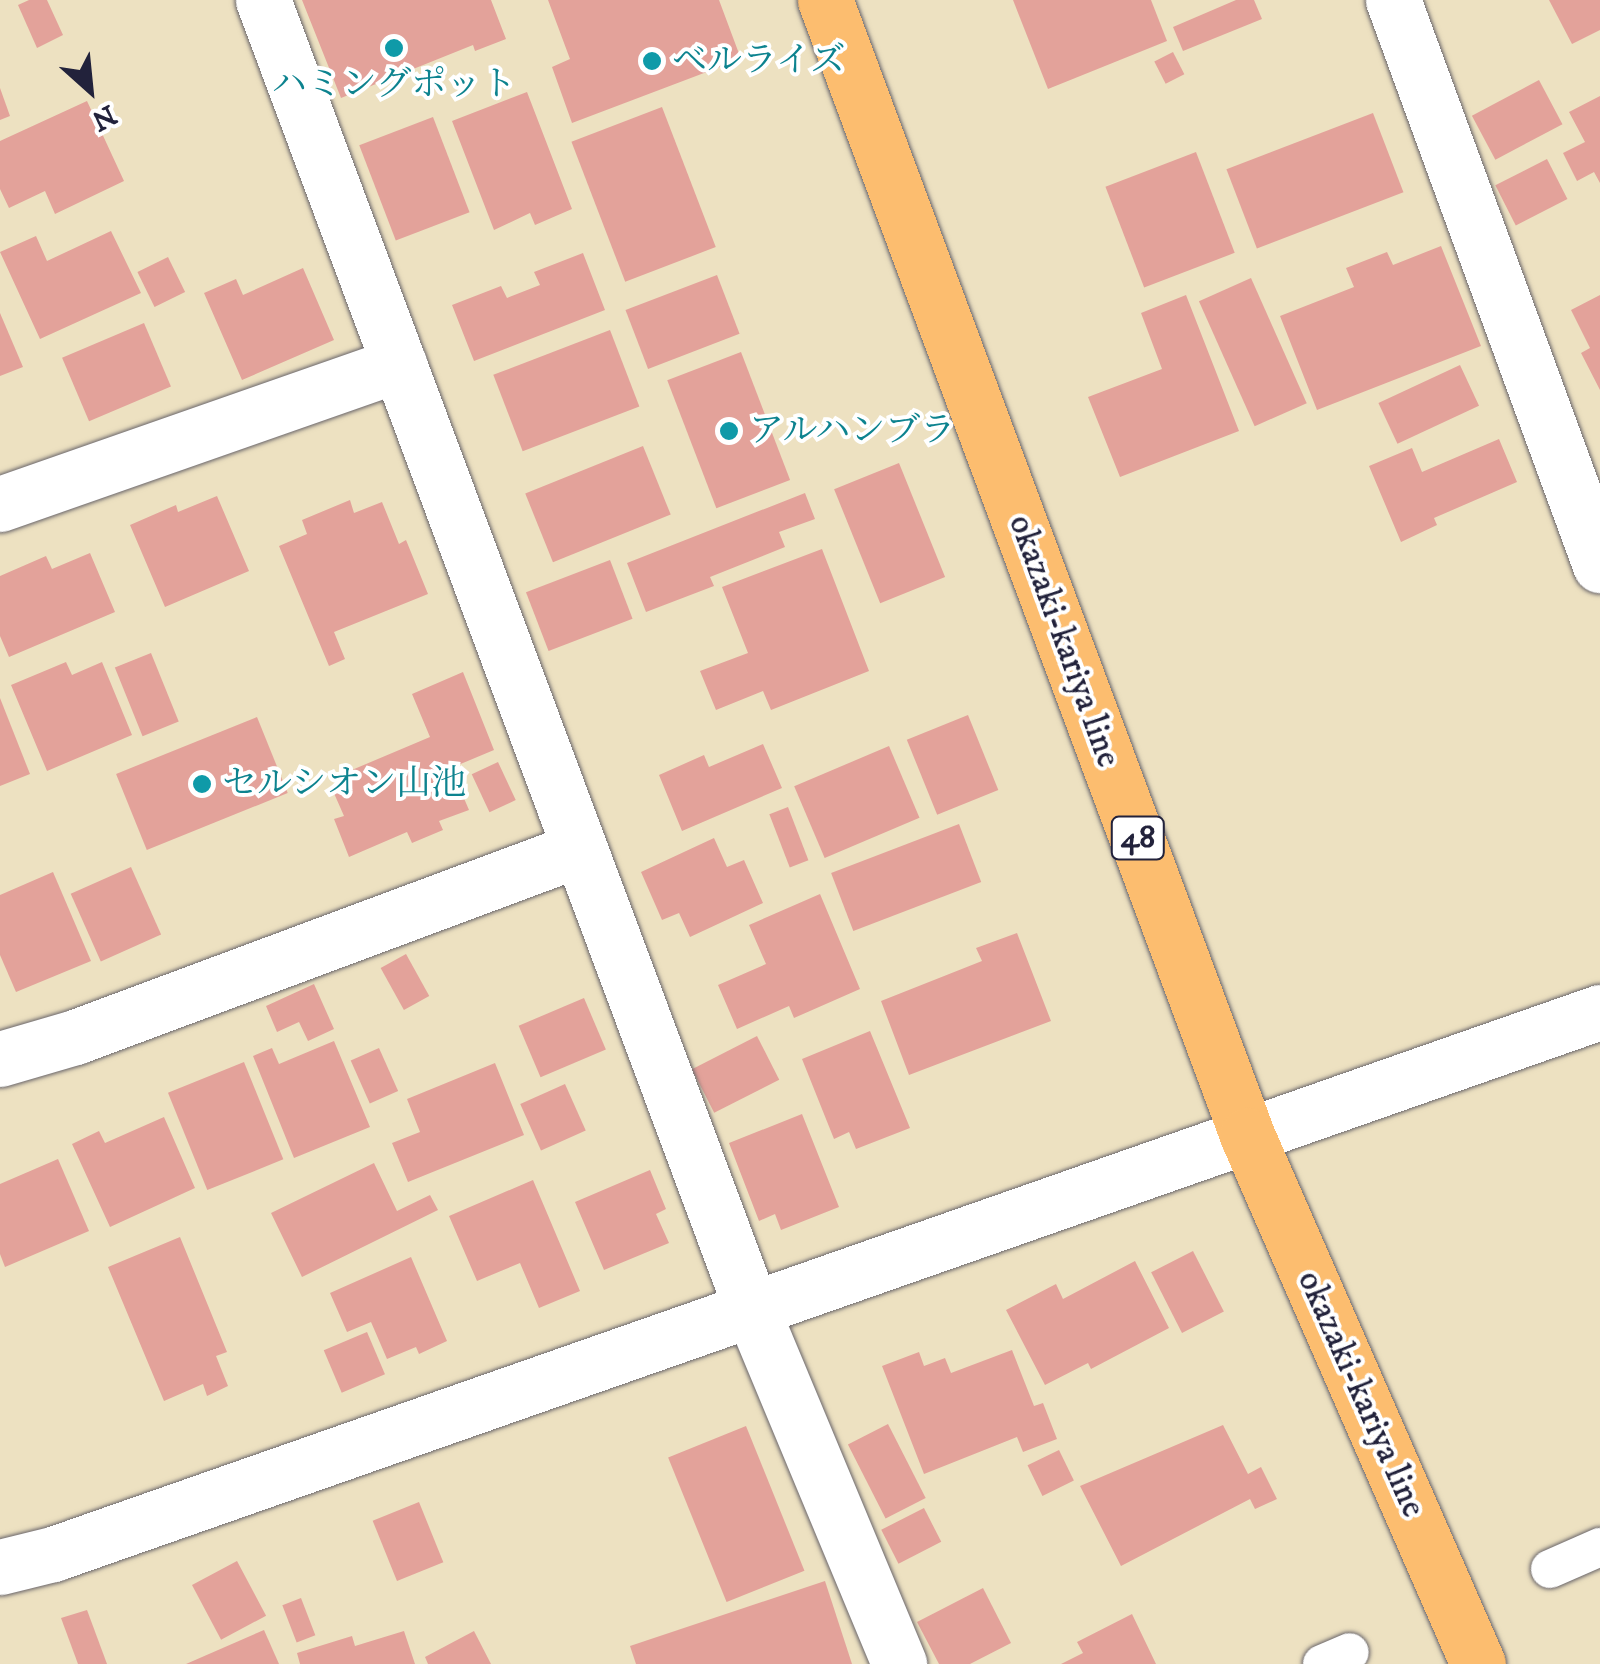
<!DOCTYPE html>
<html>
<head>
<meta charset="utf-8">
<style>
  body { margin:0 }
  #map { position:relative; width:1600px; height:1664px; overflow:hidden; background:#ede1c1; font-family:"IM FELL DW Pica","Noto Serif JP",serif }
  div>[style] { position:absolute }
  .building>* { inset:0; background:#e3a29a; transform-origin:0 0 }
  .roads { filter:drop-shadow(0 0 2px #69656a) drop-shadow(0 0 2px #69656a) }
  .lane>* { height:38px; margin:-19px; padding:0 19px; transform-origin:19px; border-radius:19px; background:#fff }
  .street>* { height:55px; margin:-27.5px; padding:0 27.5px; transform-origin:27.5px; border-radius:27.5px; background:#fff }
  .primary>* { height:55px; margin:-27.5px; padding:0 27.5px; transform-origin:27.5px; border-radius:27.5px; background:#fcbd6f }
  .dots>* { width:28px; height:28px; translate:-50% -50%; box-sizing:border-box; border:5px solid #fff; border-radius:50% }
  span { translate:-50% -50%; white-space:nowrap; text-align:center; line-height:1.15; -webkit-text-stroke:8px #fff; paint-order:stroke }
  .shield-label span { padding:2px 8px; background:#fff; border:2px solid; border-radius:8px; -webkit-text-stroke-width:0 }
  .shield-label { font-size:32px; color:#22223b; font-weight:700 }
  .culture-label { font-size:35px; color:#0d838f }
  .left { translate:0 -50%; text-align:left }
  .street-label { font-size:35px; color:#22223b }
  .north { position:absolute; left:40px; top:40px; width:100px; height:100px; -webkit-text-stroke:8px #fff; paint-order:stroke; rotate:153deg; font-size:28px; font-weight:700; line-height:40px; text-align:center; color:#22223b }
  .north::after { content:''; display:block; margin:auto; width:35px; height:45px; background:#22223b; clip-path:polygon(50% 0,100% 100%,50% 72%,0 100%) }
</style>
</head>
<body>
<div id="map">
  <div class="building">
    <i style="clip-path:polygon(29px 0,47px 0,63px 35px,37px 48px,18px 5px)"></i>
    <i style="clip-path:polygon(302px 0,491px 0,506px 39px,475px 51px,473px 45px,341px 98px)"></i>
    <i style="clip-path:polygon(548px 0,719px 0,741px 59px,572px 123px,552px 67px,570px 59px)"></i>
    <i style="clip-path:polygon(1013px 0,1151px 0,1167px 41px,1048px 89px)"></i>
    <i style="clip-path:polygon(1236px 0,1254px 0,1262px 19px,1183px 51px,1173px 27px)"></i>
    <i style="clip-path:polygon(1549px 0,1600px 0,1600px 30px,1572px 44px)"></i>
    <i style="left:1173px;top:52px;width:25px;height:21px;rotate:63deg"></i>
    <i style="left:1539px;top:80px;width:50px;height:76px;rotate:62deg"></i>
    <i style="clip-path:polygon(0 88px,10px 116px,0 120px)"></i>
    <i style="clip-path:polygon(527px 92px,572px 209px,535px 225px,530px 213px,494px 230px,452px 121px)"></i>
    <i style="clip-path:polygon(1600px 96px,1600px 183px,1594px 172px,1577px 181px,1563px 153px,1585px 142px,1569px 112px)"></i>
    <i style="clip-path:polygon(87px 101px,124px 181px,55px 214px,45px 191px,9px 208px,0 189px,0 141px)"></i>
    <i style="left:662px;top:107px;width:150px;height:97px;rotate:69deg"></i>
    <i style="left:1373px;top:113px;width:85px;height:157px;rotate:69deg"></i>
    <i style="left:433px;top:117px;width:102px;height:79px;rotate:69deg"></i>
    <i style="left:1196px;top:152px;width:108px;height:97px;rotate:69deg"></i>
    <i style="left:1547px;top:159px;width:45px;height:58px;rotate:63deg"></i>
    <i style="clip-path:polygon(111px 231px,141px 293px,40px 339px,0 252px,36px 236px,47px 261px)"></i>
    <i style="clip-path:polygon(1441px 246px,1481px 346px,1317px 410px,1280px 316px,1354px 287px,1346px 268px,1387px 252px,1393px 265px)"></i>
    <i style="clip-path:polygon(583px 253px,605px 310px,474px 361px,452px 305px,501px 286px,507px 298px,540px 285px,534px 272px)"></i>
    <i style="left:168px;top:257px;width:39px;height:34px;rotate:64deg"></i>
    <i style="clip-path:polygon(303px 268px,334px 340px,242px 380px,204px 293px,236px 279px,243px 295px)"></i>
    <i style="left:717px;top:275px;width:63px;height:98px;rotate:69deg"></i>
    <i style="left:1251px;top:278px;width:137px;height:57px;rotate:66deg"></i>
    <i style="clip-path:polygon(1186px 295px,1239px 431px,1120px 477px,1088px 397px,1162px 369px,1141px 313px)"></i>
    <i style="clip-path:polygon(1600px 295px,1600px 390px,1581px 353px,1590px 348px,1571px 310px)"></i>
    <i style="clip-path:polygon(0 313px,23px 367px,0 376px)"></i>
    <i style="left:144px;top:323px;width:69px;height:89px;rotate:67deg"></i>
    <i style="left:610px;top:330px;width:82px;height:125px;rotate:69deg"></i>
    <i style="left:741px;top:352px;width:137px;height:79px;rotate:69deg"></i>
    <i style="left:1460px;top:365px;width:45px;height:90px;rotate:65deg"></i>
    <i style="clip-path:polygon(1499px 439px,1517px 482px,1434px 518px,1437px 525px,1401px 542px,1369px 466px,1412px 448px,1422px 472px)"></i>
    <i style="left:643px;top:446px;width:74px;height:127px;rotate:68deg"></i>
    <i style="left:899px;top:463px;width:123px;height:70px;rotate:68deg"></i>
    <i style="clip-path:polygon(805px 493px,815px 519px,779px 532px,785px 547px,710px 577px,714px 586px,646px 612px,627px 563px)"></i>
    <i style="clip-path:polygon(217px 496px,249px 571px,165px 607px,130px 525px,176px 505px,178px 512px)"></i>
    <i style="clip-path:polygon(350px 500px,354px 513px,382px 502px,399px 544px,406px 540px,428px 594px,334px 632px,345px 659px,329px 666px,279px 546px,307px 534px,302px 520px)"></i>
    <i style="clip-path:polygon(822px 549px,869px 671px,771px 710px,763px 691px,716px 710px,700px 671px,748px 653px,722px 587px)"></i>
    <i style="clip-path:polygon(90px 553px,115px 612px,9px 657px,0 636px,0 576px,46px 556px,52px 569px)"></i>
    <i style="left:610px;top:560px;width:63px;height:90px;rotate:69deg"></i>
    <i style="left:151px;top:653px;width:74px;height:39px;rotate:68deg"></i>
    <i style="clip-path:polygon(66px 662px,72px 675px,102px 662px,132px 735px,47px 771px,11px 685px)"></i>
    <i style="clip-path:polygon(463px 672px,494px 750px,451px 768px,469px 810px,439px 821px,443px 830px,412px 843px,407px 832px,349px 857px,334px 819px,344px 816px,333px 791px,345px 787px,340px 775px,430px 737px,412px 694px)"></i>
    <i style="clip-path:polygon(0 698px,30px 774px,0 786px)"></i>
    <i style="left:968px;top:715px;width:81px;height:66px;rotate:68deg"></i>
    <i style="left:257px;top:717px;width:82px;height:152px;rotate:68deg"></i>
    <i style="clip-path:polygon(763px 744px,782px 788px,682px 831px,659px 775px,704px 755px,709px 767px)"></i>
    <i style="left:889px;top:746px;width:78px;height:103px;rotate:67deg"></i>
    <i style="left:498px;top:762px;width:42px;height:29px;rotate:65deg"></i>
    <i style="left:788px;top:807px;width:57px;height:20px;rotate:69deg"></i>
    <i style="left:959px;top:824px;width:62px;height:137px;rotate:69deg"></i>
    <i style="clip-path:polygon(714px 838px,727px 867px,744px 860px,763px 903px,690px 937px,679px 913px,662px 920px,641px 872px)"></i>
    <i style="left:131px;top:867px;width:74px;height:66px;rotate:66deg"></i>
    <i style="clip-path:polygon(53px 872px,91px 961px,16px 992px,0 955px,0 895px)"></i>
    <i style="clip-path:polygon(820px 894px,860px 989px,794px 1018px,789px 1006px,737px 1029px,718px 985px,766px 964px,749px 925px)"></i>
    <i style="clip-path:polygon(1017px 933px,1051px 1021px,909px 1075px,881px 1001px,982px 961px,976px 948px)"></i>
    <i style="left:406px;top:954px;width:48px;height:29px;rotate:61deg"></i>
    <i style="clip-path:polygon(314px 984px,334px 1029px,308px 1041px,299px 1022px,277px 1032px,266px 1006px)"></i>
    <i style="left:584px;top:998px;width:56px;height:71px;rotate:67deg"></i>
    <i style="clip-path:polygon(870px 1031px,910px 1128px,856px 1149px,849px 1132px,834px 1139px,802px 1059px)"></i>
    <i style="left:757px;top:1036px;width:49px;height:73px;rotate:63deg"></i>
    <i style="clip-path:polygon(334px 1041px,370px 1127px,294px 1158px,253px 1056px,272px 1048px,279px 1064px)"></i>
    <i style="left:379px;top:1048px;width:47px;height:31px;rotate:66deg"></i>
    <i style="left:244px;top:1062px;width:105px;height:82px;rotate:68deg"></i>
    <i style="clip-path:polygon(495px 1063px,524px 1135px,408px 1182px,392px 1143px,420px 1132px,407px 1099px)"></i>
    <i style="left:565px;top:1084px;width:51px;height:49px;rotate:66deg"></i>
    <i style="clip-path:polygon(802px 1114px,839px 1207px,781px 1230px,775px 1214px,759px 1221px,729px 1143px)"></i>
    <i style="clip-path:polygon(164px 1117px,195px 1188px,110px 1227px,72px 1144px,99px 1131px,105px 1143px)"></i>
    <i style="clip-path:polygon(58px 1159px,89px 1231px,5px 1267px,0 1254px,0 1184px)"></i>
    <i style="clip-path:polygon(374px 1163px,397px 1211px,430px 1195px,438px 1210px,302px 1277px,271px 1213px)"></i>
    <i style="clip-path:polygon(650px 1170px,666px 1209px,656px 1214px,669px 1243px,604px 1270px,575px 1202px)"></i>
    <i style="clip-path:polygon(533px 1180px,580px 1291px,539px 1308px,520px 1263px,477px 1281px,449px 1216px)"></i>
    <i style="clip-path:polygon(180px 1237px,227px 1352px,216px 1356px,228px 1386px,207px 1396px,203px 1384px,164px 1401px,108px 1267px)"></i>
    <i style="left:1193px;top:1251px;width:68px;height:47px;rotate:63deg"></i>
    <i style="clip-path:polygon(411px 1257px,447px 1341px,419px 1354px,416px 1347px,387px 1359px,371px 1322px,347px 1332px,330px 1293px)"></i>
    <i style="clip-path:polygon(1135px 1261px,1169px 1328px,1091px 1369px,1088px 1363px,1045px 1385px,1006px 1310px,1056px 1284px,1063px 1299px)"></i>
    <i style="left:367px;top:1332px;width:46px;height:47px;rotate:67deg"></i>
    <i style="clip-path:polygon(1012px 1350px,1034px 1406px,1043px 1403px,1057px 1439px,1023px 1452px,1017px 1437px,924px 1474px,882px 1366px,919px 1352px,924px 1366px,945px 1358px,951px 1373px)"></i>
    <i style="left:888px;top:1424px;width:83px;height:45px;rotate:63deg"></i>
    <i style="clip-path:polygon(1223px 1425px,1248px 1474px,1261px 1467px,1277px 1499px,1255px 1509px,1250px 1499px,1121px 1566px,1080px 1486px)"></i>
    <i style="left:746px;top:1426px;width:156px;height:84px;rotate:68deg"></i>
    <i style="left:1059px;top:1450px;width:34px;height:35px;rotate:64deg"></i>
    <i style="left:419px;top:1502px;width:65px;height:50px;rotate:68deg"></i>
    <i style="left:924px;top:1508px;width:38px;height:48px;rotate:63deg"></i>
    <i style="left:237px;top:1561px;width:62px;height:51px;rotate:62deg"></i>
    <i style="clip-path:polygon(825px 1581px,852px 1664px,636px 1664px,630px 1646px)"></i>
    <i style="clip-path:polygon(983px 1588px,1011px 1643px,970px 1664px,939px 1664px,917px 1622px)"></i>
    <i style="left:301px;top:1598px;width:40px;height:20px;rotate:69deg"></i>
    <i style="clip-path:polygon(87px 1610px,107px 1664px,78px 1664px,61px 1618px)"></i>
    <i style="clip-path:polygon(1132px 1614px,1156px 1664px,1061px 1664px,1083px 1653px,1077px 1642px)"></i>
    <i style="clip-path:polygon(264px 1630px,279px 1664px,186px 1664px)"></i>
    <i style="clip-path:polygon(404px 1631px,415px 1664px,300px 1664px,297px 1653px,352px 1636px,355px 1646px)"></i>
    <i style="clip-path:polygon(474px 1631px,491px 1664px,428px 1664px,425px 1657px)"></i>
  </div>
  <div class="roads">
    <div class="lane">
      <i style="left:1550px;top:1569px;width:55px;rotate:-23.7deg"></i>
      <i style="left:1322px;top:1664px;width:30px;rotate:-23deg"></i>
    </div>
    <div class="street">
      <i style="left:263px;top:0;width:1398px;rotate:69.53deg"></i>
      <i style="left:752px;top:1310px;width:383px;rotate:67.4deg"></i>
      <i style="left:1393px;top:0;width:602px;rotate:69.88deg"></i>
      <i style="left:0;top:504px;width:423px;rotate:-19.3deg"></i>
      <i style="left:0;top:1059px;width:78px;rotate:-16.3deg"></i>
      <i style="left:75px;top:1037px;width:536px;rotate:-20.43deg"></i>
      <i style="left:0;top:1567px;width:55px;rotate:-13.8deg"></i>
      <i style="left:53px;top:1554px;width:1639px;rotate:-19.31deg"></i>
    </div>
    <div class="primary">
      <i style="left:825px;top:0;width:1211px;rotate:69.6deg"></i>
      <i style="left:1247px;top:1135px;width:577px;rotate:66.41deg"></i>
    </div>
  </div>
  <div class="dots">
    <i style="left:394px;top:48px;background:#0f9aa8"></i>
    <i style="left:652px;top:61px;background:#0f9aa8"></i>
    <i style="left:729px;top:431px;background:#0f9aa8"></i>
    <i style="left:202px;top:784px;background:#0f9aa8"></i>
  </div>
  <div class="shield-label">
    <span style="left:1138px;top:838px">48</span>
  </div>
  <div class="culture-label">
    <span class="left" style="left:672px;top:61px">ベルライズ</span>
    <span style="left:394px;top:85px">ハミングポット</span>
    <span class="left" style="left:749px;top:431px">アルハンブラ</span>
    <span class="left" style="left:222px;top:784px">セルシオン山池</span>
  </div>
  <div class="street-label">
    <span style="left:1064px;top:641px;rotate:70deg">okazaki-kariya line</span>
    <span style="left:1361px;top:1394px;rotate:66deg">okazaki-kariya line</span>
  </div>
  <div class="north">N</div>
</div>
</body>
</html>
